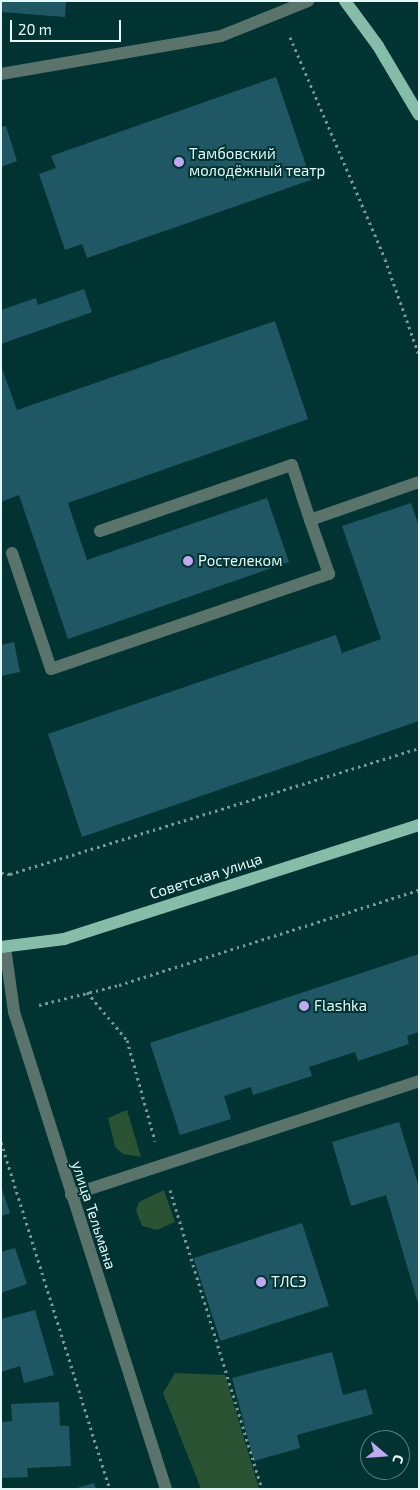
<!DOCTYPE html>
<html>
<head>
<meta charset="utf-8">
<style>
  body { margin:0 }
  #map { position:relative; width:420px; height:1490px; overflow:hidden; background:#013332; font-family:"Exo 2",sans-serif }
  div>[style] { position:absolute }
  .green>* { inset:0; background:#295332 }
  .building>* { inset:0; background:#1f5864; transform-origin:0 0 }
  .path>* { height:3px; margin-top:-1.5px; transform-origin:0; background:repeating-linear-gradient(90deg,#769a99 0 2.5px,transparent 0 6.5px) }
  .minor>* { height:12px; margin:-6px; padding:0 6px; transform-origin:6px; border-radius:6px; background:#5a746b }
  .major>* { height:12px; margin:-6px; padding:0 6px; transform-origin:6px; border-radius:6px; background:#85bda9 }
  .dots>* { width:14px; height:14px; translate:-50% -50%; box-sizing:border-box; border:2px solid #013332; border-radius:50% }
  span { translate:-50% -50%; white-space:nowrap; text-align:center; line-height:1.15; -webkit-text-stroke:4px #013332; paint-order:stroke }
  .poi-label { font-size:15px; color:#e3faf9 }
  .left { translate:0 -50%; text-align:left }
  .street-label { font-size:15px; color:#e3faf9 }
  .frame { position:absolute; inset:0; border:2px solid #e3faf9; pointer-events:none }
  .north { position:absolute; left:360px; top:1430px; width:50px; height:50px; box-sizing:border-box; background:#013332; border:1px solid #5b8382; border-radius:50%; rotate:108deg; font-size:14px; font-weight:700; line-height:20px; text-align:center; color:#e3faf9 }
  .north::after { content:''; display:block; margin:auto; width:18px; height:22px; background:#c0a8f3; clip-path:polygon(50% 0,100% 100%,50% 72%,0 100%) }
  .scale { position:absolute; left:10px; top:20px; width:111px; height:22px; box-sizing:border-box; border:2px solid #e3faf9; border-top:0; padding-left:6px; font-size:15px; line-height:18px; white-space:nowrap; color:#e3faf9; -webkit-text-stroke:4px #013332; paint-order:stroke }
</style>
</head>
<body>
<div id="map">
  <div class="green">
    <i style="clip-path:polygon(127px 1110px,141px 1157px,123px 1154px,115px 1147px,108px 1118px)"></i>
    <i style="clip-path:polygon(164px 1190px,175px 1222px,157px 1230px,142px 1226px,136px 1210px,139px 1202px)"></i>
    <i style="clip-path:polygon(175px 1373px,225px 1375px,259px 1489px,201px 1489px,163px 1393px)"></i>
  </div>
  <div class="building">
    <i style="clip-path:polygon(1px 1px,66px 1px,65px 17px,1px 12px)"></i>
    <i style="clip-path:polygon(276px 77px,311px 180px,87px 258px,82px 244px,65px 250px,39px 174px,56px 168px,51px 156px)"></i>
    <i style="clip-path:polygon(6px 126px,17px 161px,1px 167px,1px 127px)"></i>
    <i style="clip-path:polygon(84px 289px,92px 312px,1px 344px,1px 310px,36px 298px,38px 305px)"></i>
    <i style="clip-path:polygon(275px 321px,308px 419px,68px 503px,87px 560px,267px 498px,289px 562px,68px 639px,19px 495px,1px 502px,1px 366px,17px 410px)"></i>
    <i style="clip-path:polygon(411px 503px,419px 526px,419px 721px,82px 837px,48px 734px,336px 635px,342px 653px,381px 639px,342px 526px)"></i>
    <i style="clip-path:polygon(14px 642px,20px 672px,1px 676px,1px 645px)"></i>
    <i style="clip-path:polygon(419px 954px,419px 1032px,407px 1036px,409px 1044px,358px 1061px,355px 1052px,309px 1067px,312px 1076px,253px 1095px,251px 1087px,224px 1096px,231px 1119px,180px 1135px,150px 1043px)"></i>
    <i style="clip-path:polygon(399px 1122px,419px 1187px,418px 1303px,386px 1195px,351px 1206px,332px 1142px)"></i>
    <i style="clip-path:polygon(1px 1186px,10px 1213px,1px 1216px)"></i>
    <i style="left:302px;top:1223px;width:87px;height:114px;rotate:72deg"></i>
    <i style="clip-path:polygon(15px 1248px,27px 1284px,1px 1293px,1px 1252px)"></i>
    <i style="clip-path:polygon(35px 1310px,54px 1375px,24px 1383px,20px 1366px,1px 1372px,1px 1319px)"></i>
    <i style="clip-path:polygon(332px 1352px,343px 1395px,366px 1389px,373px 1414px,297px 1435px,300px 1448px,254px 1461px,232px 1378px)"></i>
    <i style="clip-path:polygon(59px 1402px,60px 1426px,69px 1426px,71px 1466px,27px 1468px,28px 1477px,1px 1478px,1px 1422px,12px 1421px,11px 1404px)"></i>
    <i style="clip-path:polygon(94px 1483px,96px 1489px,77px 1489px,77px 1488px)"></i>
  </div>
  <div class="path">
    <i style="left:290px;top:37px;width:241px;rotate:66.8deg"></i>
    <i style="left:385px;top:259px;width:102px;rotate:70.5deg"></i>
    <i style="left:1px;top:873px;width:9px;rotate:6deg"></i>
    <i style="left:10px;top:874px;width:428px;rotate:-17.1deg"></i>
    <i style="left:87px;top:992px;width:62px;rotate:50.2deg"></i>
    <i style="left:127px;top:1040px;width:105px;rotate:74.5deg"></i>
    <i style="left:39px;top:1005px;width:82px;rotate:-14deg"></i>
    <i style="left:119px;top:985px;width:315px;rotate:-17.6deg"></i>
    <i style="left:1px;top:1142px;width:364px;rotate:72.6deg"></i>
    <i style="left:170px;top:1190px;width:313px;rotate:72.9deg"></i>
  </div>
  <div class="minor">
    <i style="left:1px;top:74px;width:223px;rotate:-9.8deg"></i>
    <i style="left:221px;top:36px;width:94px;rotate:-21.9deg"></i>
    <i style="left:100px;top:531px;width:203px;rotate:-19deg"></i>
    <i style="left:292px;top:465px;width:58px;rotate:71.9deg"></i>
    <i style="left:310px;top:520px;width:115px;rotate:-19.2deg"></i>
    <i style="left:12px;top:553px;width:122px;rotate:71.4deg"></i>
    <i style="left:51px;top:669px;width:294px;rotate:-18.9deg"></i>
    <i style="left:329px;top:574px;width:57px;rotate:-109.4deg"></i>
    <i style="left:5px;top:947px;width:66px;rotate:82.1deg"></i>
    <i style="left:14px;top:1012px;width:501px;rotate:72.33deg"></i>
    <i style="left:71px;top:1195px;width:366px;rotate:-18.1deg"></i>
  </div>
  <div class="major">
    <i style="left:345px;top:1px;width:56px;rotate:53.7deg"></i>
    <i style="left:378px;top:46px;width:80px;rotate:59.3deg"></i>
    <i style="left:1px;top:947px;width:64px;rotate:-7.2deg"></i>
    <i style="left:64px;top:939px;width:373px;rotate:-17.8deg"></i>
  </div>
  <div class="dots">
    <i style="left:179px;top:162px;background:#c0a8f3"></i>
    <i style="left:188px;top:561px;background:#c0a8f3"></i>
    <i style="left:304px;top:1006px;background:#c0a8f3"></i>
    <i style="left:261px;top:1282px;background:#c0a8f3"></i>
  </div>
  <div class="poi-label">
    <span class="left" style="left:189px;top:162px">Тамбовский<br>молодёжный театр</span>
    <span class="left" style="left:198px;top:561px">Ростелеком</span>
    <span class="left" style="left:314px;top:1006px">Flashka</span>
    <span class="left" style="left:271px;top:1282px">ТЛСЭ</span>
  </div>
  <div class="street-label">
    <span style="left:206px;top:876px;rotate:-18deg">Советская улица</span>
    <span style="left:94px;top:1215px;rotate:72deg">улица Тельмана</span>
  </div>
  <div class="frame"></div>
  <div class="north">С</div>
  <div class="scale">20 m</div>
</div>
</body>
</html>
